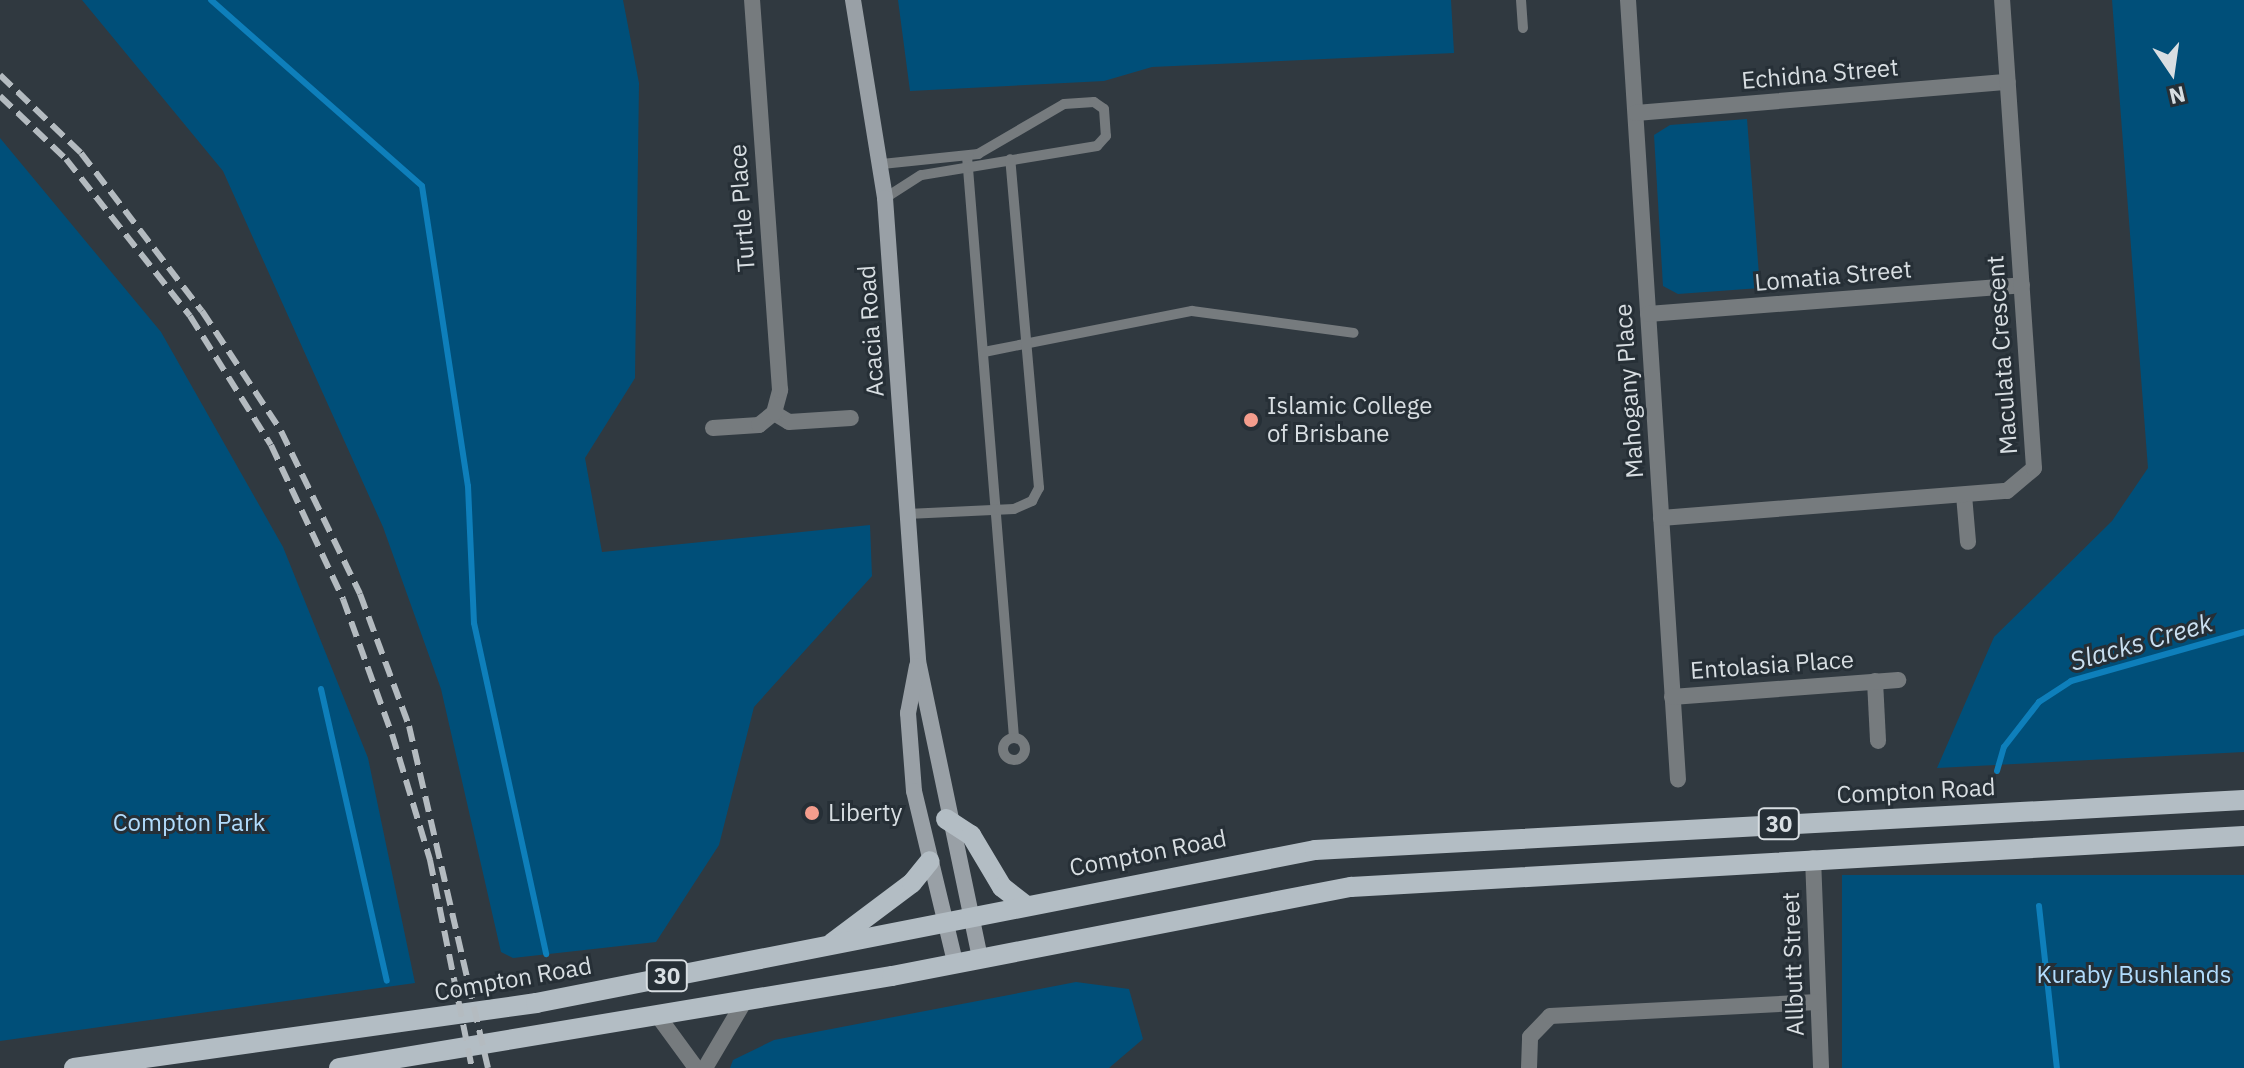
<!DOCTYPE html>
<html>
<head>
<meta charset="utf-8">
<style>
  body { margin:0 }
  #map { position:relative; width:2244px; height:1068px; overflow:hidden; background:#303940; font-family:"IBM Plex Sans",sans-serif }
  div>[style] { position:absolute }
  .green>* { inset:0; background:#004f79; transform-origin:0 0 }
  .stream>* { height:6px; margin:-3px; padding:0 3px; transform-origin:3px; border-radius:3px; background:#0e7fbb }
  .lane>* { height:10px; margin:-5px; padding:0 5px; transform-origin:5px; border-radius:5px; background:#767b7e }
  .lane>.ring { margin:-5px; padding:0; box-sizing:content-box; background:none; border:10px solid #767b7e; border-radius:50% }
  .street>* { height:16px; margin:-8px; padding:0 8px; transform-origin:8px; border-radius:8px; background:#767b7e }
  .secondary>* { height:16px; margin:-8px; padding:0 8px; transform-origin:8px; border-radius:8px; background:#99a0a6 }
  .primary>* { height:20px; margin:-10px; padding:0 10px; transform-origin:10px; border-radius:10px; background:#b3bdc4 }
  .rail>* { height:6px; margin-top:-3px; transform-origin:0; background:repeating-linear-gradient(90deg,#b4bbc0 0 16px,transparent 0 24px) }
  .dots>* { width:22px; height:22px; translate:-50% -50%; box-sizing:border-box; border:4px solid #262f36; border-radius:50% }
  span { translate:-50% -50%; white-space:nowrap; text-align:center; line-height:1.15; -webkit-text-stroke:6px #262f36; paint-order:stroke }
  .shield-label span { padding:2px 6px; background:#262f36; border:2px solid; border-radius:6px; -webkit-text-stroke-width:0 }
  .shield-label { font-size:22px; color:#d8dee2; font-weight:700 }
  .street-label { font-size:24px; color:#d8dee2 }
  .poi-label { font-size:24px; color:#d8dee2 }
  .left { translate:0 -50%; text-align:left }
  .park-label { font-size:24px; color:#b1dcfd }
  .water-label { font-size:26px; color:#cadff0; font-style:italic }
  .north { position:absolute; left:2132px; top:32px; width:80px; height:80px; -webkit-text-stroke:6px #262f36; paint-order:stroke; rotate:167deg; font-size:22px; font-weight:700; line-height:32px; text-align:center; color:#d8dee2 }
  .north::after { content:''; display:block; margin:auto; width:28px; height:36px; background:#d8dee2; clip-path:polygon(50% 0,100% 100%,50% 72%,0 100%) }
</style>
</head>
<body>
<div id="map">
  <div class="green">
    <i style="clip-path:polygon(82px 0,623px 0,639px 83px,635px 378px,585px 458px,602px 552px,870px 525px,872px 576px,754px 707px,719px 845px,656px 942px,513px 958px,501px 952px,441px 689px,383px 527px,223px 171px)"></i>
    <i style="clip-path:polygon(898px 0,1451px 0,1454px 53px,1152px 67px,1104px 81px,910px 91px)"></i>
    <i style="clip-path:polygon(2112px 0,2244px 0,2244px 752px,1937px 768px,1994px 637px,2112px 521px,2148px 468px)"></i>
    <i style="clip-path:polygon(1747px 119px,1760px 288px,1678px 294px,1663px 286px,1654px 135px,1670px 125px)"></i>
    <i style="clip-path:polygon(0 138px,161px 332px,283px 547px,368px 758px,415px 983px,0 1041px)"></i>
    <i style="left:2244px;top:875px;width:193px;height:402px;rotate:90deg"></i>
    <i style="clip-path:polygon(1076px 982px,1129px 989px,1143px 1039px,1109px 1068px,730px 1068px,733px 1060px,774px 1040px)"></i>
  </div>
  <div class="stream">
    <i style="left:211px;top:0;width:281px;rotate:41.4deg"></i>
    <i style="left:422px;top:186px;width:304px;rotate:81.3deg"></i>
    <i style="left:468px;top:486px;width:137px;rotate:87.5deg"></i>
    <i style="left:474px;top:623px;width:339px;rotate:77.7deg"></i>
    <i style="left:321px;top:689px;width:299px;rotate:77.3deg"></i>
    <i style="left:1997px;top:771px;width:25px;rotate:-74deg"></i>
    <i style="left:2004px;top:747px;width:57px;rotate:-52.1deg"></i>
    <i style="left:2039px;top:702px;width:38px;rotate:-33deg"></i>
    <i style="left:2071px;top:681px;width:180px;rotate:-15.8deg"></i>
    <i style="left:2039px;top:906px;width:163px;rotate:83.7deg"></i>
  </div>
  <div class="lane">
    <i style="left:1521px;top:0;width:28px;rotate:86deg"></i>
    <i style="left:967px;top:156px;width:583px;rotate:85.38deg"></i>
    <i style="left:882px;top:164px;width:97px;rotate:-5.9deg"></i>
    <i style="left:978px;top:154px;width:99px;rotate:-30.2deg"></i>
    <i style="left:1064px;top:104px;width:30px;rotate:-4deg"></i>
    <i style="left:1094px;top:102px;width:12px;rotate:35deg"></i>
    <i style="left:1104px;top:109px;width:27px;rotate:86deg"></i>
    <i style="left:1106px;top:136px;width:13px;rotate:132deg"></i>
    <i style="left:1097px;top:146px;width:178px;rotate:170.6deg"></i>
    <i style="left:921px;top:175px;width:43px;rotate:147.4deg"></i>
    <i style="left:984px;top:352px;width:212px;rotate:-11.2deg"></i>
    <i style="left:1192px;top:311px;width:163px;rotate:7.7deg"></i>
    <i style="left:907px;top:514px;width:107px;rotate:-2.7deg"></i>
    <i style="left:1014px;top:509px;width:20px;rotate:-24deg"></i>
    <i style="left:1032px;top:501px;width:15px;rotate:-62deg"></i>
    <i style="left:1039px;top:488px;width:330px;rotate:-95deg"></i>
    <i class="ring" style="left:1003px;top:738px;width:12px;height:12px"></i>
  </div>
  <div class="street">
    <i style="left:1628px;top:0;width:781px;rotate:86.33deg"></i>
    <i style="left:1636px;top:113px;width:373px;rotate:-4.8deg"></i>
    <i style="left:1648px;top:314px;width:375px;rotate:-4.4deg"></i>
    <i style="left:774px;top:413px;width:17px;rotate:31deg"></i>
    <i style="left:789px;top:422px;width:62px;rotate:-3.7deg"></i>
    <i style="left:713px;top:428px;width:46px;rotate:-3.7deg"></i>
    <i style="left:759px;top:425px;width:19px;rotate:-39deg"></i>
    <i style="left:774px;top:413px;width:24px;rotate:-75deg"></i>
    <i style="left:780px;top:390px;width:391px;rotate:-94.1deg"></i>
    <i style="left:1964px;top:495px;width:47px;rotate:85.1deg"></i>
    <i style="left:1661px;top:518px;width:347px;rotate:-4.5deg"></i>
    <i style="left:2007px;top:491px;width:35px;rotate:-40deg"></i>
    <i style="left:2034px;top:468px;width:469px;rotate:-93.9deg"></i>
    <i style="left:1875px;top:681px;width:60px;rotate:87.1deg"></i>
    <i style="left:1672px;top:697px;width:227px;rotate:-4.3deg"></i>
    <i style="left:1813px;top:858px;width:210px;rotate:87.8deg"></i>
    <i style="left:658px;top:1016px;width:64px;rotate:53.8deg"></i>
    <i style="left:705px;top:1068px;width:77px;rotate:-59.4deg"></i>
    <i style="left:1529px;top:1068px;width:31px;rotate:-88deg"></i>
    <i style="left:1530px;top:1037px;width:29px;rotate:-46deg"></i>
    <i style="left:1550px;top:1016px;width:268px;rotate:-3deg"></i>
  </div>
  <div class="secondary">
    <i style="left:853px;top:0;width:201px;rotate:80.8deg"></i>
    <i style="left:885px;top:198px;width:464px;rotate:85.9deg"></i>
    <i style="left:918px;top:661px;width:302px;rotate:78.2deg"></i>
    <i style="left:917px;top:666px;width:48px;rotate:100.8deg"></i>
    <i style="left:908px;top:713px;width:78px;rotate:85.6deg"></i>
    <i style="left:914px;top:791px;width:176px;rotate:76.5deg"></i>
  </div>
  <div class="primary">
    <i style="left:946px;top:819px;width:30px;rotate:33deg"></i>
    <i style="left:971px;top:835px;width:61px;rotate:59.2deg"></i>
    <i style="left:1002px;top:887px;width:28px;rotate:38deg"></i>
    <i style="left:832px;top:943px;width:100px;rotate:-36.9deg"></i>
    <i style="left:912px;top:883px;width:28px;rotate:-51deg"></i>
    <i style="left:74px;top:1068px;width:467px;rotate:-8deg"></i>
    <i style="left:536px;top:1003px;width:794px;rotate:-11.11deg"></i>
    <i style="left:1315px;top:850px;width:930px;rotate:-3.08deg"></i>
    <i style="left:339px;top:1068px;width:561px;rotate:-9.45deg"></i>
    <i style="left:892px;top:976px;width:468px;rotate:-11deg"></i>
    <i style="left:1351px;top:887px;width:894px;rotate:-3.27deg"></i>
  </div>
  <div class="rail">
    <i style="left:0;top:75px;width:112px;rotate:43.9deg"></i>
    <i style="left:81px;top:153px;width:199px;rotate:52.6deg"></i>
    <i style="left:202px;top:311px;width:144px;rotate:56.6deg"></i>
    <i style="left:281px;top:431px;width:181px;rotate:64.1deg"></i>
    <i style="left:360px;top:594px;width:141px;rotate:69.6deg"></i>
    <i style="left:409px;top:726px;width:351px;rotate:77deg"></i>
    <i style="left:0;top:96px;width:91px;rotate:43.7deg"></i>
    <i style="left:66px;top:159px;width:200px;rotate:51.7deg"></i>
    <i style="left:190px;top:316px;width:152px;rotate:57.9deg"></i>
    <i style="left:271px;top:445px;width:170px;rotate:64.9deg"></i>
    <i style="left:343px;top:599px;width:144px;rotate:70.1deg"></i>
    <i style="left:392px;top:734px;width:132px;rotate:73.2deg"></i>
    <i style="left:430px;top:860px;width:212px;rotate:78.6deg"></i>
  </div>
  <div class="dots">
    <i style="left:1251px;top:420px;background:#f49d8d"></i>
    <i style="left:812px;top:813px;background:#f49d8d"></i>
  </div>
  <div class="shield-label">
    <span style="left:1779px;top:824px">30</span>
    <span style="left:667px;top:976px">30</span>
  </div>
  <div class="street-label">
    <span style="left:1820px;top:74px;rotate:-5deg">Echidna Street</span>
    <span style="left:742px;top:208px;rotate:-94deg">Turtle Place</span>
    <span style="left:1833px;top:276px;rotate:-5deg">Lomatia Street</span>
    <span style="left:871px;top:331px;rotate:-94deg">Acacia Road</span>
    <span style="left:2002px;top:355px;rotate:-94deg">Maculata Crescent</span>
    <span style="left:1629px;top:391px;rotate:-94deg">Mahogany Place</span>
    <span style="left:1772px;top:665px;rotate:-4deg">Entolasia Place</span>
    <span style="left:1916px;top:791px;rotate:-3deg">Compton Road</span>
    <span style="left:1148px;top:853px;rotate:-11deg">Compton Road</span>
    <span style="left:1793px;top:964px;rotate:-92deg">Allbutt Street</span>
    <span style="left:513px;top:979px;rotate:-10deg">Compton Road</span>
  </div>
  <div class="poi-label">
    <span class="left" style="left:1267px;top:420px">Islamic College<br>of Brisbane</span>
    <span class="left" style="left:828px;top:813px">Liberty</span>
  </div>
  <div class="park-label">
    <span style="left:189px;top:823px">Compton Park</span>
    <span style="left:2134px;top:975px">Kuraby Bushlands</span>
  </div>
  <div class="water-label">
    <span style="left:2141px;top:642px;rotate:-16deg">Slacks Creek</span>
  </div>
  <div class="north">N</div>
</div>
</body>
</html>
